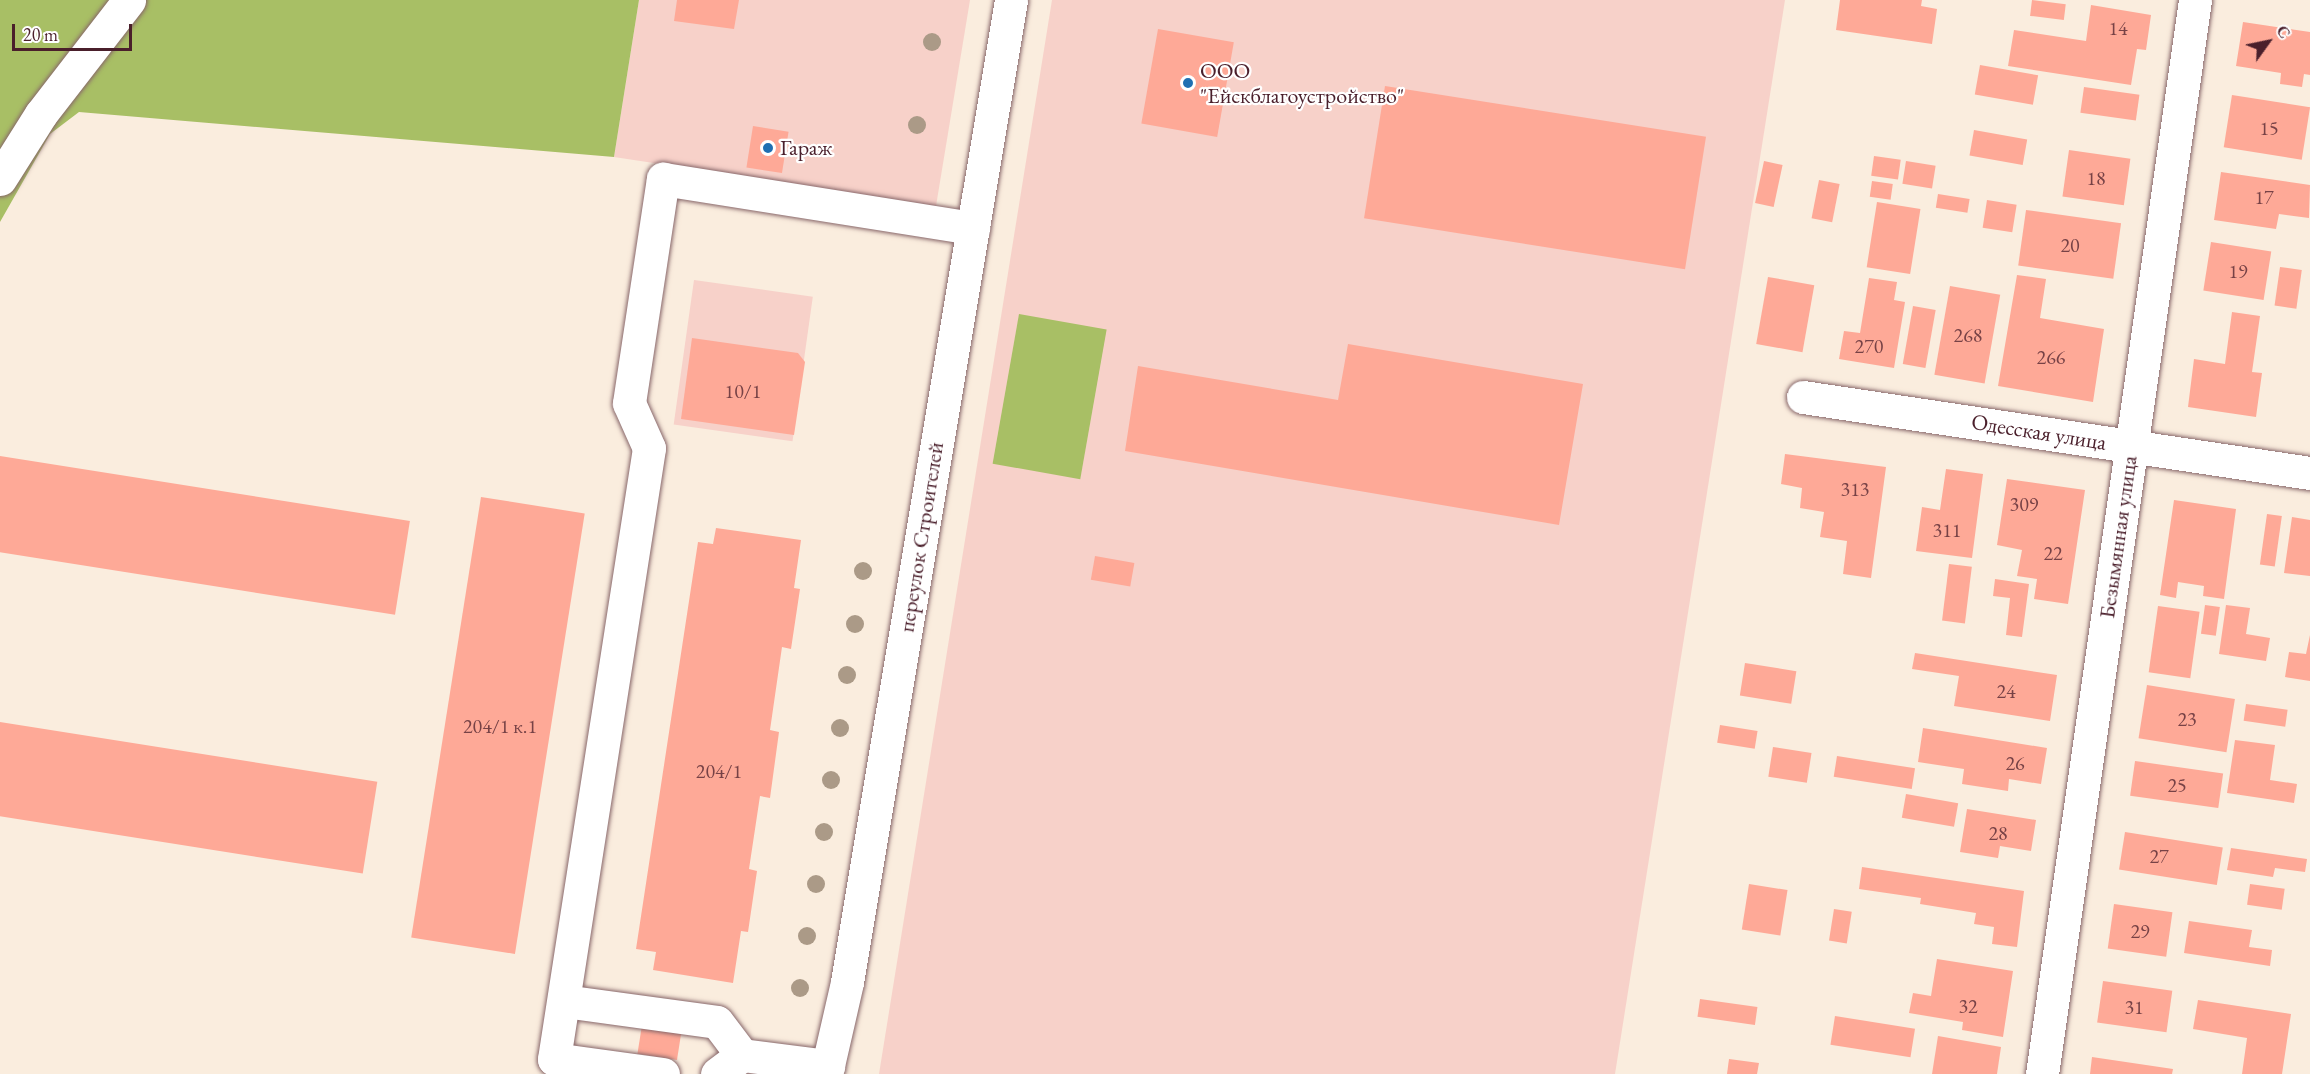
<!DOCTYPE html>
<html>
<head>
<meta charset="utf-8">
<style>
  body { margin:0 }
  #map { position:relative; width:2310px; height:1074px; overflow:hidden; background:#faedde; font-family:"EB Garamond",serif }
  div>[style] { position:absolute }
  .built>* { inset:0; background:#f7d1c9; transform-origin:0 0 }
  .green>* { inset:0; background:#a8bf65; transform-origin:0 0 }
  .building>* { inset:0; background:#fea997; transform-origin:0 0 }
  .roads { filter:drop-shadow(0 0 2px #88676a) drop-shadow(0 0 2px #88676a) }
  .minor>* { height:33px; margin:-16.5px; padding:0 16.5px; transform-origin:16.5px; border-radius:16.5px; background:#fff }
  .trees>* { width:18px; height:18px; margin:-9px; border-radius:50%; background:#ab9a87 }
  .dots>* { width:16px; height:16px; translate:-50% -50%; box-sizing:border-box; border:3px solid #fff; border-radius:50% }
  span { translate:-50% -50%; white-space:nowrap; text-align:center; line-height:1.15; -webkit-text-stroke:4.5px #fff; paint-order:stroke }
  .number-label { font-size:20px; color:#774246 }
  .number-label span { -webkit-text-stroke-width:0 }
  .poi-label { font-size:22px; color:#4a1f2b }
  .left { translate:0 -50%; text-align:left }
  .street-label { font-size:22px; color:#4a1f2b }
  .north { position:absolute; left:2238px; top:12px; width:60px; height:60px; -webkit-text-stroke:4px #fff; paint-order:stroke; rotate:57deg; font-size:16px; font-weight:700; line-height:24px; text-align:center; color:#4a1f2b }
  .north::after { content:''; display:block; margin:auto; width:21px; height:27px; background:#4a1f2b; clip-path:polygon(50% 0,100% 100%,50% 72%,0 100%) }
  .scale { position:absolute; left:12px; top:24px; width:120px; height:27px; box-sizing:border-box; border:3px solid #4a1f2b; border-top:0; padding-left:8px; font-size:18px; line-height:21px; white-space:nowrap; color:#4a1f2b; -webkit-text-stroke:4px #fff; paint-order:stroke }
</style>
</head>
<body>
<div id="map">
  <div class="built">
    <i style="clip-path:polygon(639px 0,970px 0,936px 206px,614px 157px)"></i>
    <i style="clip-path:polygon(1052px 0,1785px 0,1615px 1074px,879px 1074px)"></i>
    <i style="left:694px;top:280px;width:120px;height:146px;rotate:8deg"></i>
  </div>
  <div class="green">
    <i style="clip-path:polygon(0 0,639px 0,614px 157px,79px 112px,50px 134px,0 222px)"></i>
    <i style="left:1019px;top:314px;width:89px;height:152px;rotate:10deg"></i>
  </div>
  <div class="building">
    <i style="clip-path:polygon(677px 0,739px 0,734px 29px,674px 21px)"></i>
    <i style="clip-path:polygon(1840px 0,1922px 0,1921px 6px,1937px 9px,1932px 44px,1836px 30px)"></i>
    <i style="left:2032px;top:0;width:34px;height:16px;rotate:7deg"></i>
    <i style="clip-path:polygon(2091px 5px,2151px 15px,2146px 50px,2137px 49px,2131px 85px,2008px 66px,2014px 30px,2086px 41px)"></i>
    <i style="clip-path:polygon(2243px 22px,2310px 32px,2310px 75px,2304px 74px,2302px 87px,2280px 84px,2281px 73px,2236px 66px)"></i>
    <i style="left:1158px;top:29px;width:77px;height:96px;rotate:10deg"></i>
    <i style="left:1980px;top:65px;width:59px;height:30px;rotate:10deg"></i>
    <i style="left:1385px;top:86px;width:325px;height:134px;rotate:9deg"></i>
    <i style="left:2084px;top:87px;width:56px;height:26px;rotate:8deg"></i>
    <i style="left:2232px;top:95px;width:79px;height:53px;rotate:9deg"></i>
    <i style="left:753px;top:126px;width:36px;height:42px;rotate:9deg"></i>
    <i style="left:1974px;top:130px;width:54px;height:26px;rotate:10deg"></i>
    <i style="left:2069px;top:150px;width:62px;height:47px;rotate:8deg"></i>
    <i style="left:1874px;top:156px;width:27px;height:20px;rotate:8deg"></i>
    <i style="left:1764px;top:161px;width:19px;height:43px;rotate:12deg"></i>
    <i style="left:1906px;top:161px;width:30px;height:23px;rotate:9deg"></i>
    <i style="clip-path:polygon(2221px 172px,2310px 185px,2309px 218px,2279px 214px,2276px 229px,2214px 220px)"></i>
    <i style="left:1819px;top:180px;width:21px;height:39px;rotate:11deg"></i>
    <i style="left:1872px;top:181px;width:21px;height:16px;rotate:8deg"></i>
    <i style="left:1938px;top:194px;width:32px;height:14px;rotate:9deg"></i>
    <i style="left:1987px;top:200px;width:30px;height:28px;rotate:9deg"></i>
    <i style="left:1877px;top:202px;width:44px;height:66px;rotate:9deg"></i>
    <i style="left:2026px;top:210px;width:96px;height:56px;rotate:8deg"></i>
    <i style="left:2211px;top:242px;width:61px;height:49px;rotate:9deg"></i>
    <i style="left:2280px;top:267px;width:22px;height:39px;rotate:8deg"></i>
    <i style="clip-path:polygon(2017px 275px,2046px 279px,2040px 318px,2104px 329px,2093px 402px,1998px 386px)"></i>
    <i style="left:1768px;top:277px;width:47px;height:68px;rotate:10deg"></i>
    <i style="clip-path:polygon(1869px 278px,1897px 282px,1894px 300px,1905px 302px,1894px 368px,1839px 359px,1844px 331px,1860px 333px)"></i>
    <i style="left:1950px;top:286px;width:51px;height:90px;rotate:10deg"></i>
    <i style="left:1913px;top:306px;width:23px;height:59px;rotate:10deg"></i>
    <i style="clip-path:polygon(2232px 312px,2260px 316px,2252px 372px,2262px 373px,2256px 417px,2188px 407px,2194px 359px,2225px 364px)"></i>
    <i style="clip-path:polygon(692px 338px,798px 353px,805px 362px,794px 435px,681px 419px)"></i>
    <i style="clip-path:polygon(1348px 344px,1583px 384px,1559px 525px,1125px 451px,1138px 366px,1338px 400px)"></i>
    <i style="clip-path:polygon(1785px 454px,1886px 467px,1871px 578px,1843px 574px,1847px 541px,1820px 537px,1824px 512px,1800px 508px,1802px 488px,1781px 484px)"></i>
    <i style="left:0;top:456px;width:415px;height:95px;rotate:9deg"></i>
    <i style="clip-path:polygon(1946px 469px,1983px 474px,1972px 558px,1916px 551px,1922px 507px,1940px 510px)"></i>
    <i style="clip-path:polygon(2007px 479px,2085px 490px,2068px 604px,2034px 599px,2037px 579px,2017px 576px,2022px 550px,1997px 545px)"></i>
    <i style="left:481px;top:497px;width:105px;height:446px;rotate:9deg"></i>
    <i style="clip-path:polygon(2174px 500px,2236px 509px,2224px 599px,2203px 596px,2204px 586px,2178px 582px,2176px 598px,2160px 595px)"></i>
    <i style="left:2267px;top:514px;width:15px;height:51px;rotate:8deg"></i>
    <i style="clip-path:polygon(2292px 517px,2310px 520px,2310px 576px,2284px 573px)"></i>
    <i style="clip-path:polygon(716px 528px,801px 540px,794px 588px,800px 589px,791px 649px,782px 647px,770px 730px,779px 732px,770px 798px,760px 796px,749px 869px,757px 871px,748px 932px,741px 931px,733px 983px,653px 970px,656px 952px,636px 949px,698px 542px,713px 544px)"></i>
    <i style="left:1095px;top:556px;width:40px;height:24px;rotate:10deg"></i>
    <i style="left:1949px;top:564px;width:23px;height:57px;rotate:7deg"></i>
    <i style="clip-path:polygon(1995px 579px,2029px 584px,2022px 637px,2006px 635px,2010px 598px,1993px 596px)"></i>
    <i style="left:2205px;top:605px;width:15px;height:29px;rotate:8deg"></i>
    <i style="clip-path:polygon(2226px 605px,2250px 608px,2246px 634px,2270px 638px,2266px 661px,2219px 654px)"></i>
    <i style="left:2158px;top:606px;width:42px;height:67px;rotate:8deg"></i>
    <i style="clip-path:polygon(2310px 635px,2310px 681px,2285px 677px,2289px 652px,2306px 654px)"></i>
    <i style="clip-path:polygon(1915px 653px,2057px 675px,2050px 721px,1954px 706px,1959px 676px,1912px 669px)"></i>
    <i style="left:1745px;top:663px;width:52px;height:33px;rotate:9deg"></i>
    <i style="left:2147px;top:685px;width:89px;height:54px;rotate:9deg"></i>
    <i style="left:2246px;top:704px;width:42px;height:17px;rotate:8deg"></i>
    <i style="left:0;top:722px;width:382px;height:93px;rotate:9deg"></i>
    <i style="left:1720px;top:725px;width:38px;height:18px;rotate:9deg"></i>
    <i style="clip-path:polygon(1923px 728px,2047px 748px,2041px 784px,2009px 779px,2008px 791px,1962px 784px,1964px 769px,1918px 762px)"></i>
    <i style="clip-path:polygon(2235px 740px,2275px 745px,2270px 780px,2297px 784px,2294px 803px,2227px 793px)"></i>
    <i style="left:1773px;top:747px;width:39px;height:30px;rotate:9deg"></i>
    <i style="left:1837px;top:756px;width:79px;height:21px;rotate:9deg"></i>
    <i style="left:2135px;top:761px;width:89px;height:35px;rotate:8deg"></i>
    <i style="left:1906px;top:794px;width:53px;height:24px;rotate:10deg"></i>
    <i style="clip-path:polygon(1967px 809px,2036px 820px,2031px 851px,2000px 846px,1998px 858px,1960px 852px)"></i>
    <i style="left:2125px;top:832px;width:99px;height:38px;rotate:9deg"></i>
    <i style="clip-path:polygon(2231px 848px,2307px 859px,2305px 872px,2275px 868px,2273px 877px,2227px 870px)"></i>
    <i style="clip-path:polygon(1862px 867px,2024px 891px,2017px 947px,1992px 944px,1994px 927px,1974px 924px,1976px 913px,1920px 904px,1921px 898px,1859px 889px)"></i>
    <i style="left:1749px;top:884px;width:39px;height:46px;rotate:9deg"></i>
    <i style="left:2250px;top:884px;width:35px;height:21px;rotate:8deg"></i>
    <i style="left:2114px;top:904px;width:59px;height:45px;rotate:8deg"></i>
    <i style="left:1834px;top:909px;width:18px;height:32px;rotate:9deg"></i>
    <i style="clip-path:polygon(2189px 921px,2252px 930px,2249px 947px,2272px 950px,2270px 966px,2184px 953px)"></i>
    <i style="clip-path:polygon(1937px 959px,2013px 971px,2003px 1037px,1962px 1030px,1963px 1022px,1909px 1013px,1913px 993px,1931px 996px)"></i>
    <i style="left:2103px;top:981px;width:70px;height:42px;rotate:8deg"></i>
    <i style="left:1700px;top:999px;width:58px;height:18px;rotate:8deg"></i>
    <i style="clip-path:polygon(2198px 1000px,2291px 1014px,2282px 1074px,2242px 1074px,2247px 1038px,2193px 1029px)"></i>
    <i style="left:1835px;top:1016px;width:81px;height:29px;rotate:9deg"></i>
    <i style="left:642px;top:1025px;width:40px;height:29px;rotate:9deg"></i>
    <i style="clip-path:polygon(1938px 1036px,2001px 1047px,1997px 1074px,1932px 1074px)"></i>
    <i style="clip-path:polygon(2092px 1057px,2173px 1069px,2172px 1074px,2090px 1074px)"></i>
    <i style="clip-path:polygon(1729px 1059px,1759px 1063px,1757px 1074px,1727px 1074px)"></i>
  </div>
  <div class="roads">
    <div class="minor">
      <i style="left:0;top:179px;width:77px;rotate:-57.8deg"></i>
      <i style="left:41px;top:114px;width:144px;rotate:-52.3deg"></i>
      <i style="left:1803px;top:397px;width:513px;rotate:8.53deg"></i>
      <i style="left:564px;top:1001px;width:154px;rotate:7.8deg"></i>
      <i style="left:717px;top:1022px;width:41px;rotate:52.9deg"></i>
      <i style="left:663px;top:1074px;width:110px;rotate:-172.2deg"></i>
      <i style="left:554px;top:1059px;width:618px;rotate:-81.16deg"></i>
      <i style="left:649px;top:448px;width:49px;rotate:-114deg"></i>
      <i style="left:629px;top:403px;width:227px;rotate:-81.4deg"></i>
      <i style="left:663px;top:179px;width:314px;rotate:9deg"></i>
      <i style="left:717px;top:1074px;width:31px;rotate:-37deg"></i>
      <i style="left:742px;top:1055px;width:87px;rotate:7.3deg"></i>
      <i style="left:826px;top:1074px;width:94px;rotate:-77.1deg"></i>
      <i style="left:847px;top:982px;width:996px;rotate:-80.52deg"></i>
      <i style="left:2042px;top:1074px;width:1085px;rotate:-81.89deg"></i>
    </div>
  </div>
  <div class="trees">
    <i style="left:932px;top:42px"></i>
    <i style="left:917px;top:125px"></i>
    <i style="left:863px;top:571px"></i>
    <i style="left:855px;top:624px"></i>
    <i style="left:847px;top:675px"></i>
    <i style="left:840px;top:728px"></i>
    <i style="left:831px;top:780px"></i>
    <i style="left:824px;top:832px"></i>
    <i style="left:816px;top:884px"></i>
    <i style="left:807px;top:936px"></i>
    <i style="left:800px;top:988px"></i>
  </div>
  <div class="dots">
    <i style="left:1188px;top:83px;background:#1f6fb2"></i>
    <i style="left:768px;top:148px;background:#1f6fb2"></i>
  </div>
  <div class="number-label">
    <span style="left:2118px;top:28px">14</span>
    <span style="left:2269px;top:128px">15</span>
    <span style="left:2096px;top:178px">18</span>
    <span style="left:2264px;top:197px">17</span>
    <span style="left:2070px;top:245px">20</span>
    <span style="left:2238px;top:271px">19</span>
    <span style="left:1968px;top:335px">268</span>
    <span style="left:1869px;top:346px">270</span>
    <span style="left:2051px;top:357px">266</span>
    <span style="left:743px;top:391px">10/1</span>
    <span style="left:1855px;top:489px">313</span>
    <span style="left:2024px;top:504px">309</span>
    <span style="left:1947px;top:530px">311</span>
    <span style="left:2053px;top:553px">22</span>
    <span style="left:2006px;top:691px">24</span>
    <span style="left:2187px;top:719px">23</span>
    <span style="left:500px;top:726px">204/1 к.1</span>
    <span style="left:2015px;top:763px">26</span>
    <span style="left:719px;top:771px">204/1</span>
    <span style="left:2177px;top:785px">25</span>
    <span style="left:1998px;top:833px">28</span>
    <span style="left:2159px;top:856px">27</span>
    <span style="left:2140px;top:931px">29</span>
    <span style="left:1968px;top:1006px">32</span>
    <span style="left:2134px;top:1007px">31</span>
  </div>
  <div class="poi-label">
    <span class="left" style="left:1200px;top:83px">ООО<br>"Ейскблагоустройство"</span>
    <span class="left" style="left:780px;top:148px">Гараж</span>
  </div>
  <div class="street-label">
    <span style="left:2039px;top:432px;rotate:9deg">Одесская улица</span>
    <span style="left:921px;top:537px;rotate:-81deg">переулок Строителей</span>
    <span style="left:2118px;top:537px;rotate:-82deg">Безымянная улица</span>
  </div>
  <div class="north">С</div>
  <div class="scale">20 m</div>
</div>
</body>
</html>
